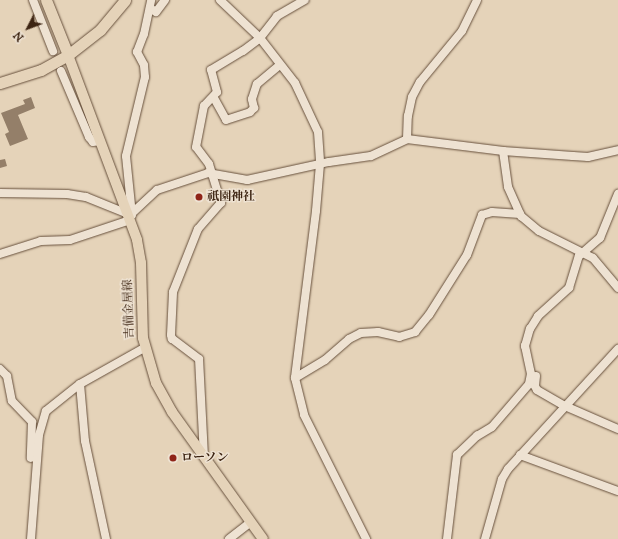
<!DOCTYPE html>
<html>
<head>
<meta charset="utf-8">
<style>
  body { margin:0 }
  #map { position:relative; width:618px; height:539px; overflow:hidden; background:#e5d3b9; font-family:"IM FELL DW Pica","Noto Serif JP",serif }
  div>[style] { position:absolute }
  .building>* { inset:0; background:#947f69 }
  .roads { filter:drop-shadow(0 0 1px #67503c) drop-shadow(0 0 1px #67503c) }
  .minor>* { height:8px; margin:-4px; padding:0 4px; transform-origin:4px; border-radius:4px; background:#eee2d2 }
  .major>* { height:10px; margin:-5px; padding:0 5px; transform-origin:5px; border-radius:5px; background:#e5d3b9 }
  .highway>* { height:11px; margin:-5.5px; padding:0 5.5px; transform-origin:5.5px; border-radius:5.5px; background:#e5d3b9 }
  .dots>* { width:11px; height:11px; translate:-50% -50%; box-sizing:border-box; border:2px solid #eee2d2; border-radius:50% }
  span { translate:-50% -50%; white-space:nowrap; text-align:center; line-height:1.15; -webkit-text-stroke:3px #eee2d2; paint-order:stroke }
  .poi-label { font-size:12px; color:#3d2412; font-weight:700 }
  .left { translate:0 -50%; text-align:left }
  .street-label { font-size:12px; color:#3d2412 }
  .north { position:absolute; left:8px; top:8px; width:40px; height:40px; -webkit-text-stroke:3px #eee2d2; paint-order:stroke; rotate:228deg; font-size:11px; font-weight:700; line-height:16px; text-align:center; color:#3d2412 }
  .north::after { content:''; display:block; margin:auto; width:14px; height:18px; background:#3d2412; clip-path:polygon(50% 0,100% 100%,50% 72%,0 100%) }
</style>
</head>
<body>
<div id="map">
  <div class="building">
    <i style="clip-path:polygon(31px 97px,35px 108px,18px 115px,28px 139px,10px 146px,5px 134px,9px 132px,1px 113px,25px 104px,23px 100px)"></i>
    <i style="clip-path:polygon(5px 159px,7px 166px,0 168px,0 160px)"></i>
  </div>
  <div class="roads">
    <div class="minor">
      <i style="left:33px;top:0;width:55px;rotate:68.6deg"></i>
      <i style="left:220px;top:0;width:55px;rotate:43.5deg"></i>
      <i style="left:260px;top:38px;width:57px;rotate:52.1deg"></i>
      <i style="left:295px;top:83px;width:54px;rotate:64.9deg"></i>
      <i style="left:318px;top:132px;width:32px;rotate:86deg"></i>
      <i style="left:320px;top:164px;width:47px;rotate:94.9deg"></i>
      <i style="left:316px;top:211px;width:168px;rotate:97.2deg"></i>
      <i style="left:295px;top:378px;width:38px;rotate:76deg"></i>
      <i style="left:304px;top:415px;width:139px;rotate:63.4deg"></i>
      <i style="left:150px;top:8px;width:7px;rotate:34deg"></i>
      <i style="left:156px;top:12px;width:15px;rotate:-53deg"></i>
      <i style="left:61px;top:71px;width:72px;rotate:67deg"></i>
      <i style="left:89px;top:137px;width:6px;rotate:51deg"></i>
      <i style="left:93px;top:142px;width:7px;rotate:-8deg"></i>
      <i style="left:214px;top:98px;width:25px;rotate:61deg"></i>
      <i style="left:226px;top:120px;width:25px;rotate:-18deg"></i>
      <i style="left:250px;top:112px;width:6px;rotate:-45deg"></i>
      <i style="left:254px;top:108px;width:9px;rotate:-103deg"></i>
      <i style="left:252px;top:99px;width:16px;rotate:-72deg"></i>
      <i style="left:257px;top:84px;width:30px;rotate:-40deg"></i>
      <i style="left:407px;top:139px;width:23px;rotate:-88deg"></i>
      <i style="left:408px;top:116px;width:19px;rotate:-78deg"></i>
      <i style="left:412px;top:97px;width:17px;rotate:-62deg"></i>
      <i style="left:420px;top:82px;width:66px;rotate:-50.5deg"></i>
      <i style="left:462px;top:31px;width:34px;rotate:-64deg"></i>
      <i style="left:503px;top:151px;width:36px;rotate:82deg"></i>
      <i style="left:508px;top:187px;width:32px;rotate:66deg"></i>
      <i style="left:521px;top:216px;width:23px;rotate:40deg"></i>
      <i style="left:539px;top:231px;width:60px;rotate:26.6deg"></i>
      <i style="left:593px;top:258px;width:39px;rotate:50deg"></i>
      <i style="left:0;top:193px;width:67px;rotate:0.9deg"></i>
      <i style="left:67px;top:194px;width:19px;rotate:9deg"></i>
      <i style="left:86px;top:197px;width:45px;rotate:22deg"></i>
      <i style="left:132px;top:215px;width:59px;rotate:-95.8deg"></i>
      <i style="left:126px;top:156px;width:81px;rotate:-76.5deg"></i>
      <i style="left:145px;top:77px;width:12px;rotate:-95deg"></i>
      <i style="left:144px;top:65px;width:15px;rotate:-118deg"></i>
      <i style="left:137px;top:52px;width:19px;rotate:-69deg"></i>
      <i style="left:144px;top:34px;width:35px;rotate:-78deg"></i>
      <i style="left:129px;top:216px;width:38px;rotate:-43deg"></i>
      <i style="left:157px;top:190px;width:54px;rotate:-18.4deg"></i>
      <i style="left:208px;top:173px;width:40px;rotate:10deg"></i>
      <i style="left:247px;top:180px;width:84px;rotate:-12.4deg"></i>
      <i style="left:329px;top:162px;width:42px;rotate:-8.1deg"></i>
      <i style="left:371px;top:156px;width:40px;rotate:-25deg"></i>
      <i style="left:407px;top:139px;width:97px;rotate:7.1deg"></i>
      <i style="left:503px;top:151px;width:70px;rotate:4.1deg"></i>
      <i style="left:573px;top:156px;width:15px;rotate:4deg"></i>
      <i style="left:588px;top:157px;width:31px;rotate:-13deg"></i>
      <i style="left:0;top:254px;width:43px;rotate:-17.6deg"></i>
      <i style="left:41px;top:241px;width:29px;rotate:-2deg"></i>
      <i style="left:70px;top:240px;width:63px;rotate:-18.4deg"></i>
      <i style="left:0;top:369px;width:10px;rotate:45deg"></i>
      <i style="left:7px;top:376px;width:25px;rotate:79deg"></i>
      <i style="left:12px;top:401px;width:29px;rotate:46deg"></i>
      <i style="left:32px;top:422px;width:36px;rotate:92deg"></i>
      <i style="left:536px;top:376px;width:10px;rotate:96deg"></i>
      <i style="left:535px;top:386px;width:4px;rotate:63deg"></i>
      <i style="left:537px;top:390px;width:32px;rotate:30deg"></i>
      <i style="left:565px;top:406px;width:58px;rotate:23.5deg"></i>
      <i style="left:295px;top:378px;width:35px;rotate:-31deg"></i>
      <i style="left:325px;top:360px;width:32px;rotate:-41deg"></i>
      <i style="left:349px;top:339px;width:13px;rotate:-27deg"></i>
      <i style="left:361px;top:333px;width:17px;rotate:-3deg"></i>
      <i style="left:378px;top:332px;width:22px;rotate:13deg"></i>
      <i style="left:399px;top:337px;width:17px;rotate:-17deg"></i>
      <i style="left:415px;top:332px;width:22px;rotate:-51deg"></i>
      <i style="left:429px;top:315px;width:71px;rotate:-57.7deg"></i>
      <i style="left:467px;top:255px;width:43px;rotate:-69.4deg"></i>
      <i style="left:482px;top:215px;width:10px;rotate:-17deg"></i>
      <i style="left:492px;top:212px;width:28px;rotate:4deg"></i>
      <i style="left:80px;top:384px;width:57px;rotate:85deg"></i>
      <i style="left:85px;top:441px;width:100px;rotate:77.9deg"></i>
      <i style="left:520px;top:455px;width:104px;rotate:20.2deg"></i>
      <i style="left:204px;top:457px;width:98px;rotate:-92.9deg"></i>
      <i style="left:199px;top:359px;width:34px;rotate:-143deg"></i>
      <i style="left:172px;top:339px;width:4px;rotate:-104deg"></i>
      <i style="left:171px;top:335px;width:43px;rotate:-87.3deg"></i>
      <i style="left:173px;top:292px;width:68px;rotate:-68.4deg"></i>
      <i style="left:198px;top:229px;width:35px;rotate:-49deg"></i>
      <i style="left:221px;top:203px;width:41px;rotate:-107.1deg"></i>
      <i style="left:209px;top:164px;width:21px;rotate:-127deg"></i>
      <i style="left:196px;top:147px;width:42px;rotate:-79deg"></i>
      <i style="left:204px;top:106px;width:19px;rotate:-47deg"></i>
      <i style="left:217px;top:92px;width:23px;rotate:-105deg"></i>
      <i style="left:211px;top:70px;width:37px;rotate:-31deg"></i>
      <i style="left:243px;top:51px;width:21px;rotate:-37deg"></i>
      <i style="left:260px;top:38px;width:28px;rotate:-52deg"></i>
      <i style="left:277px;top:16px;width:32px;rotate:-30deg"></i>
      <i style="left:31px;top:539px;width:104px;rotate:-85.6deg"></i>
      <i style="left:39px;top:435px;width:25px;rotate:-74deg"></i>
      <i style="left:46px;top:411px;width:43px;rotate:-38.5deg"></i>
      <i style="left:80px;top:384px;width:73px;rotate:-29.4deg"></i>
      <i style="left:229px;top:539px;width:28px;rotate:-38deg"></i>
      <i style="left:447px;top:539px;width:85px;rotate:-83.2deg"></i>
      <i style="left:457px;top:455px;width:28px;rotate:-44deg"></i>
      <i style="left:477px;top:436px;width:17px;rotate:-31deg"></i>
      <i style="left:492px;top:427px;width:57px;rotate:-49.3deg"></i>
      <i style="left:529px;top:384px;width:10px;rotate:-79deg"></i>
      <i style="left:531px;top:374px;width:29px;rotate:-102deg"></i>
      <i style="left:525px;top:346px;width:18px;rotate:-74deg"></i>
      <i style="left:530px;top:329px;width:15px;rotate:-58deg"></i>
      <i style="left:538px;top:316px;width:42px;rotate:-42.1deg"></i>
      <i style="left:569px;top:288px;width:34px;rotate:-73deg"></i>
      <i style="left:579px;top:256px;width:28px;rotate:-41deg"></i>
      <i style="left:600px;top:238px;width:48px;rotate:-67.8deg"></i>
      <i style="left:485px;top:539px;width:62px;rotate:-74.2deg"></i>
      <i style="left:502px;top:479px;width:12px;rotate:-59deg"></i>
      <i style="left:508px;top:469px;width:163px;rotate:-47.5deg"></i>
    </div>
    <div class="major">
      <i style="left:68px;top:55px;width:197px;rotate:69.5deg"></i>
      <i style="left:137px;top:240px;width:23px;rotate:80deg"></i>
      <i style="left:141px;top:263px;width:75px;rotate:88.5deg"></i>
      <i style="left:143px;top:338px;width:47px;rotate:73.9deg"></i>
      <i style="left:156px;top:383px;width:33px;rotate:61deg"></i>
      <i style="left:172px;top:412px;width:156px;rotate:54.4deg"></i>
    </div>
    <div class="highway">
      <i style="left:46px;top:0;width:59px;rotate:68.2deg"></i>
      <i style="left:0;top:83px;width:43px;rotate:-17.6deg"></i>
      <i style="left:41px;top:70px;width:31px;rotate:-29deg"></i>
      <i style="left:68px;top:55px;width:41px;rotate:-38deg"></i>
      <i style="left:100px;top:30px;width:39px;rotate:-50deg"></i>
    </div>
  </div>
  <div class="dots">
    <i style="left:199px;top:197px;background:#8f2418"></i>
    <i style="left:173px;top:458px;background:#8f2418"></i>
  </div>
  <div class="poi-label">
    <span class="left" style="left:207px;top:197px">祇園神社</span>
    <span class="left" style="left:181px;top:458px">ローソン</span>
  </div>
  <div class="street-label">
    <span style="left:129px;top:309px;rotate:-92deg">吉備金屋線</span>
  </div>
  <div class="north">N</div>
</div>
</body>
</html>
